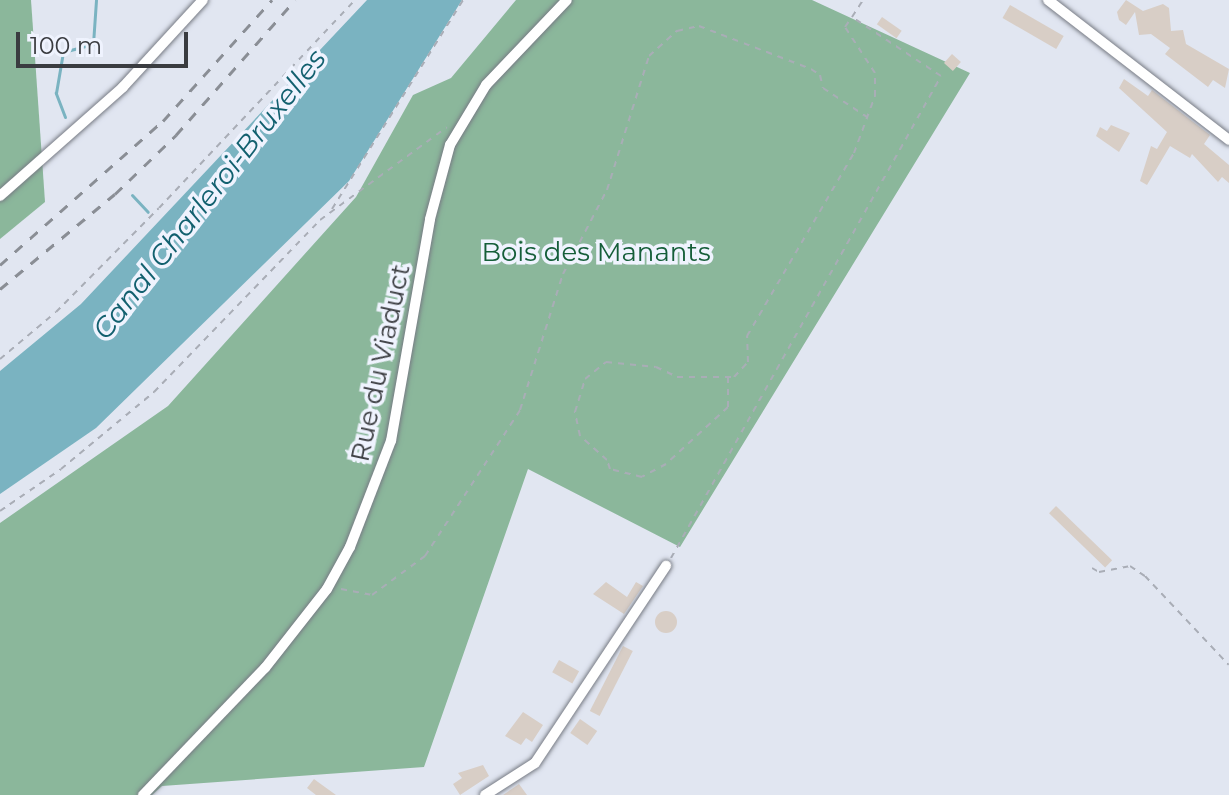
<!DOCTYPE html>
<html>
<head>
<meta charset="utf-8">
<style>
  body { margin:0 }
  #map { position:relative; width:1229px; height:795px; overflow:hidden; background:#e1e6f1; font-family:Montserrat,sans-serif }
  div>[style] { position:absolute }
  .forest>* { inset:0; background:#8bb79b }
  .water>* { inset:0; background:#7ab3c1 }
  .stream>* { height:3px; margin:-1.5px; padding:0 1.5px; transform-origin:1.5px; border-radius:1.5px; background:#7ab3c1 }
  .building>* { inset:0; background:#d8cec6; transform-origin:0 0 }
  .round { border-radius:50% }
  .path>* { height:2px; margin-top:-1px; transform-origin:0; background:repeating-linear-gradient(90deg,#a9adb6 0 6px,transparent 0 12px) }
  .roads { filter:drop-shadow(0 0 2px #777b84) drop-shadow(0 0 2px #777b84) }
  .minor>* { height:10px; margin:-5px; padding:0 5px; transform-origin:5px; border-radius:5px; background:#fff }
  .rail>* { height:3px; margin-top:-1.5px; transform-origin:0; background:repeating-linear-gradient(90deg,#8a8e95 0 10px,transparent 0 20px) }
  span { translate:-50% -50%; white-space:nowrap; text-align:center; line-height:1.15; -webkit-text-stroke:7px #eff3fe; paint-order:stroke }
  .park-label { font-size:26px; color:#155e39 }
  .street-label { font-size:26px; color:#3a3c40 }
  .water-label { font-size:28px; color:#12606f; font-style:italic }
  .scale { position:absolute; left:16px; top:32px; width:172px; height:36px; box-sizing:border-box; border:4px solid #3a3c40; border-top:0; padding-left:10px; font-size:24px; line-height:28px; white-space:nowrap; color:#3a3c40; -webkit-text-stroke:6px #eff3fe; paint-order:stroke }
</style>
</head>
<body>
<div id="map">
  <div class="forest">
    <i style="clip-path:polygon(0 0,31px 0,45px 202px,0 239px)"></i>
    <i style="clip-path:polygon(516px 0,812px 0,970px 73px,680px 547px,528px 469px,424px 767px,162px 786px,152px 795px,0 795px,0 523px,168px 406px,356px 197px,413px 95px,451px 78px)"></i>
  </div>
  <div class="water">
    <i style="clip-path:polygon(367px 0,462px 0,349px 181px,96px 428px,0 494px,0 371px,81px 304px)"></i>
  </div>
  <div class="stream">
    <i style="left:65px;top:117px;width:26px;rotate:-111deg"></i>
    <i style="left:56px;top:93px;width:42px;rotate:-80.3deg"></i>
    <i style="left:63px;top:52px;width:31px;rotate:-15deg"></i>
    <i style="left:93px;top:44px;width:44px;rotate:-86.1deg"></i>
    <i style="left:132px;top:195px;width:23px;rotate:47deg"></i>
  </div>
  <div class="building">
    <i style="clip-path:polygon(1126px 0,1143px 11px,1163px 4px,1169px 8px,1171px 31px,1183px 30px,1186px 44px,1229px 69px,1225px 88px,1213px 80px,1208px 87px,1165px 54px,1170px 48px,1151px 34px,1139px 35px,1135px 12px,1126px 25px,1119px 20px,1117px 12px)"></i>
    <i style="left:1010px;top:5px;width:62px;height:15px;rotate:30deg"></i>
    <i style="left:882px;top:17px;width:24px;height:9px;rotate:35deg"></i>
    <i style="left:952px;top:54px;width:12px;height:12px;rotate:42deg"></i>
    <i style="clip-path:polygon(1124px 79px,1148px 96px,1152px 90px,1210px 135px,1204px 144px,1229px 165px,1229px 183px,1222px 177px,1218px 182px,1192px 154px,1190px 158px,1170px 146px,1147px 185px,1140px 181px,1151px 146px,1157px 149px,1167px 132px,1119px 88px)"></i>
    <i style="clip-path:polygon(1111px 125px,1130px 133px,1119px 152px,1096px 136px,1100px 127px,1107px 131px)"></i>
    <i style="left:1056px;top:506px;width:78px;height:10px;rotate:44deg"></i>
    <i style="clip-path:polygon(606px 582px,627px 597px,636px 582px,643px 586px,624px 614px,593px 594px)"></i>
    <i class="round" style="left:655px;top:611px;width:22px;height:22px"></i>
    <i style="left:623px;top:646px;width:11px;height:73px;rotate:27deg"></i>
    <i style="left:559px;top:660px;width:23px;height:14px;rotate:29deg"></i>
    <i style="clip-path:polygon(523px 712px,543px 725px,532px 742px,526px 738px,521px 745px,505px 736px)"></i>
    <i style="left:580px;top:719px;width:21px;height:17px;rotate:35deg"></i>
    <i style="clip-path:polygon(483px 765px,489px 776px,460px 795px,453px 784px,462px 778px,458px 773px)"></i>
    <i style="clip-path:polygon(314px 779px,318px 782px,336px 795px,316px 795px,307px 788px)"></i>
    <i style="clip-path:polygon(519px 784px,527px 795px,503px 795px)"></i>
  </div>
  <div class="path">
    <i style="left:332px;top:209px;width:247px;rotate:-57.9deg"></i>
    <i style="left:0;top:359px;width:73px;rotate:-40deg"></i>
    <i style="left:56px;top:312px;width:146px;rotate:-45.3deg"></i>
    <i style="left:159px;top:208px;width:286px;rotate:-46.7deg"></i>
    <i style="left:728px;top:377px;width:30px;rotate:90deg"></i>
    <i style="left:728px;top:407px;width:84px;rotate:137.4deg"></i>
    <i style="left:666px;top:464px;width:27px;rotate:152deg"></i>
    <i style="left:642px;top:477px;width:33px;rotate:-166deg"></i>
    <i style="left:610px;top:469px;width:9px;rotate:-108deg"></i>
    <i style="left:607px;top:460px;width:36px;rotate:-138deg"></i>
    <i style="left:580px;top:436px;width:25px;rotate:-102deg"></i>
    <i style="left:575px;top:412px;width:34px;rotate:-73deg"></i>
    <i style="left:585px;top:379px;width:27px;rotate:-39deg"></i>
    <i style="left:606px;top:362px;width:50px;rotate:5.7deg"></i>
    <i style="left:656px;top:367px;width:23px;rotate:25deg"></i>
    <i style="left:677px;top:377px;width:57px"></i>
    <i style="left:734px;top:377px;width:21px;rotate:-47deg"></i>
    <i style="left:748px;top:362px;width:26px;rotate:-92deg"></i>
    <i style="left:747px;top:336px;width:212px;rotate:-59.7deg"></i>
    <i style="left:854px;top:153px;width:61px;rotate:-69.8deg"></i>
    <i style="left:875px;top:96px;width:23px;rotate:-90deg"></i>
    <i style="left:875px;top:73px;width:55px;rotate:-123.1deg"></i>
    <i style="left:845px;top:27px;width:12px;rotate:-55deg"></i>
    <i style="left:0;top:511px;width:74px;rotate:-34.5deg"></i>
    <i style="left:61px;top:469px;width:121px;rotate:-39.6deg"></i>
    <i style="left:154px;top:392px;width:239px;rotate:-46deg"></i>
    <i style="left:320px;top:220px;width:157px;rotate:-36.2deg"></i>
    <i style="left:671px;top:558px;width:552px;rotate:-60.74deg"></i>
    <i style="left:941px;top:76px;width:107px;rotate:-146.5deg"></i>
    <i style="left:852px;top:17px;width:20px;rotate:-57deg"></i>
    <i style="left:1092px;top:568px;width:8px;rotate:30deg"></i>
    <i style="left:1099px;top:572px;width:32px;rotate:-11deg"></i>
    <i style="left:1130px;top:566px;width:18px;rotate:34deg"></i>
    <i style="left:1145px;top:576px;width:122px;rotate:46.7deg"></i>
    <i style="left:341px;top:589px;width:32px;rotate:11deg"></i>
    <i style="left:372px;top:595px;width:66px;rotate:-36.3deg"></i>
    <i style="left:425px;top:556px;width:174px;rotate:-56.9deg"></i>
    <i style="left:520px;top:410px;width:143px;rotate:-72.5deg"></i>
    <i style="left:563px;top:274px;width:95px;rotate:-62.4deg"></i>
    <i style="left:607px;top:190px;width:140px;rotate:-72.6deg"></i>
    <i style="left:649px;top:56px;width:38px;rotate:-42deg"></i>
    <i style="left:677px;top:31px;width:23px;rotate:-13deg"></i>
    <i style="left:699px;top:26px;width:120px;rotate:21deg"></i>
    <i style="left:811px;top:69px;width:11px;rotate:34deg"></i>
    <i style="left:820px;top:75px;width:13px;rotate:77deg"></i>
    <i style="left:823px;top:88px;width:53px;rotate:33.4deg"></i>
  </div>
  <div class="roads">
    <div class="minor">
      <i style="left:1048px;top:0;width:229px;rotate:37.7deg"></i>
      <i style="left:0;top:196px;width:164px;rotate:-41.5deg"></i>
      <i style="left:123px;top:87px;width:118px;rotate:-47.4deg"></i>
      <i style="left:143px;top:795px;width:176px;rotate:-46.2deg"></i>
      <i style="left:265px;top:668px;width:100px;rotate:-51.9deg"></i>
      <i style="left:327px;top:589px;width:48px;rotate:-61.3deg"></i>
      <i style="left:350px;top:547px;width:114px;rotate:-68.9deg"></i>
      <i style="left:391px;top:441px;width:225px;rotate:-80deg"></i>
      <i style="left:430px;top:219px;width:77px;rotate:-74.9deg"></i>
      <i style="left:450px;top:145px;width:70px;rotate:-59deg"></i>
      <i style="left:486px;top:85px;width:117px;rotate:-46.4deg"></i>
      <i style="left:485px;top:795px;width:59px;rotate:-32.6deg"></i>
      <i style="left:535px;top:763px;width:237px;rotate:-56.4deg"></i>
    </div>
  </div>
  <div class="rail">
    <i style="left:0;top:265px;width:217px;rotate:-41.5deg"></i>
    <i style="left:163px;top:121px;width:163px;rotate:-48deg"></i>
    <i style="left:0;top:289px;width:149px;rotate:-39.6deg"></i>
    <i style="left:115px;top:194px;width:85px;rotate:-44deg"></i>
    <i style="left:176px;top:135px;width:180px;rotate:-48.6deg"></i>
  </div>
  <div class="park-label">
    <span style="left:596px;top:253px">Bois des Manants</span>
  </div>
  <div class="street-label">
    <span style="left:381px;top:363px;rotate:-78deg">Rue du Viaduct</span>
  </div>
  <div class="water-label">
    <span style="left:209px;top:194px;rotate:-52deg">Canal Charleroi-Bruxelles</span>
  </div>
  <div class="scale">100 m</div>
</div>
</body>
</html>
